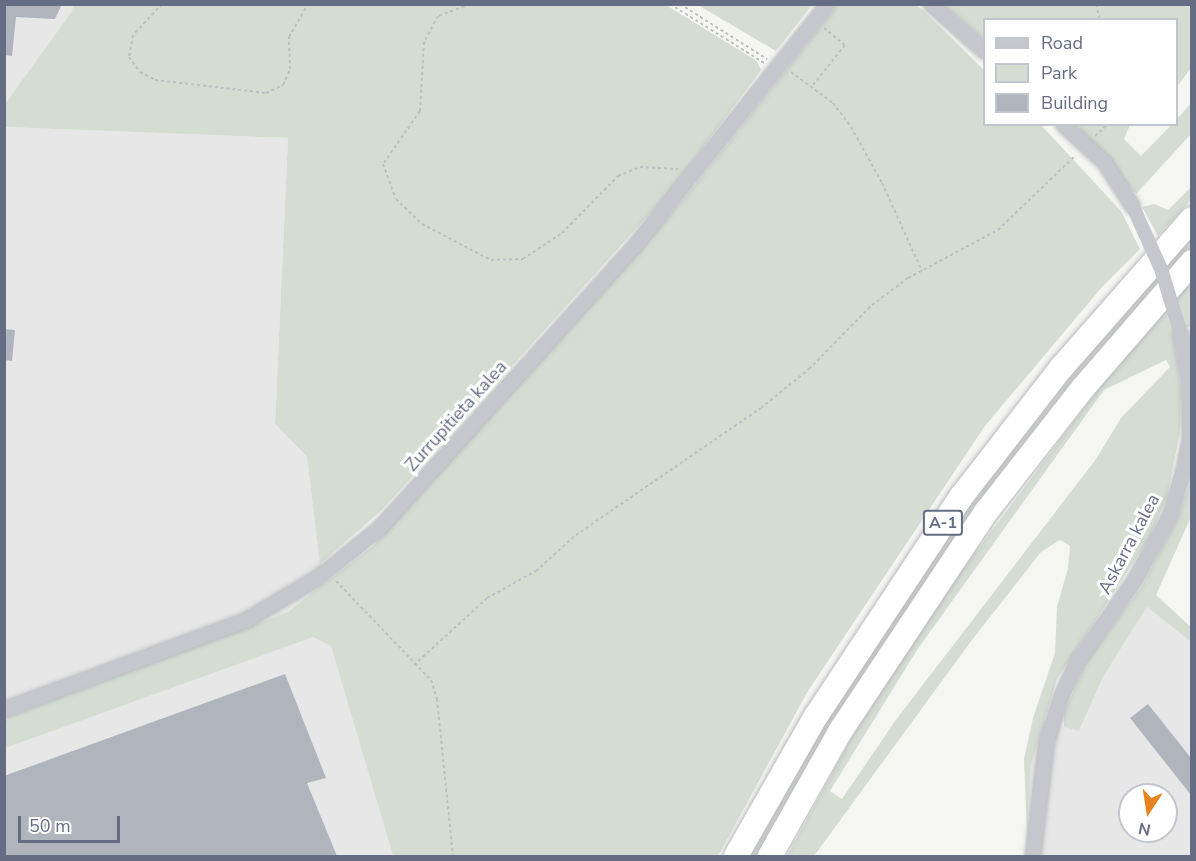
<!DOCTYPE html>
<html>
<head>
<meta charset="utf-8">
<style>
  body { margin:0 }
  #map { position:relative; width:1196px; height:861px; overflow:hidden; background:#f5f6f2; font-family:"Nunito Sans",sans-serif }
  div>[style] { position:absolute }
  .built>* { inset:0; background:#e6e7e6 }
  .green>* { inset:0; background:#d5ddd3 }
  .building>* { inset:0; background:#b0b4bc }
  .path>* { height:2px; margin-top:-1px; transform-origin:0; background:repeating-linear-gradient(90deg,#bdbec1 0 3px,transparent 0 6px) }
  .roads { filter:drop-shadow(0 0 2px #b8b9bd) drop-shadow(0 0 2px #b8b9bd) }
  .street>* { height:14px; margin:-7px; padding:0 7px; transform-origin:7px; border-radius:7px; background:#c6c7cc }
  .highway>* { height:24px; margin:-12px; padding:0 12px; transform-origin:12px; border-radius:12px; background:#fff }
  .street-bridge>* { height:14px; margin:-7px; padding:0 7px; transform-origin:7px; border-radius:7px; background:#c6c7cc }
  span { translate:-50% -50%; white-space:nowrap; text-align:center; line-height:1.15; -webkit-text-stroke:6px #fff; paint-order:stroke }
  .shield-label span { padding:2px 4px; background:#fff; border:2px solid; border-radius:4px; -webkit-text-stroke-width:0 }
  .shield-label { font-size:16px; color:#646d84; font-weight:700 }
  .street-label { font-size:18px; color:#646d84 }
  .frame { position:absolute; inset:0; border:6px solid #646d84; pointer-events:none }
  .legend { position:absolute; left:983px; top:18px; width:195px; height:108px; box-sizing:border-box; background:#fff; border:2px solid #c1c5ce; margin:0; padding:8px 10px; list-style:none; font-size:18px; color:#646d84 }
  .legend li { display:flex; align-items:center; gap:12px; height:30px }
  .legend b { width:30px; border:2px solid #c1c5ce }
  .north { position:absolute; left:1118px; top:783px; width:60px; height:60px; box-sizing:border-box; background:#fff; border:2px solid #c1c5ce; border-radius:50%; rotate:192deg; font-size:16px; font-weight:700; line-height:24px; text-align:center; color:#646d84 }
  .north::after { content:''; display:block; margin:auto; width:21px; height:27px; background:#e78421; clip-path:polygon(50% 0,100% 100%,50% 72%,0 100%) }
  .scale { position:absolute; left:18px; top:816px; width:102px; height:27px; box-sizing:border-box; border:3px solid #646d84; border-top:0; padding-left:8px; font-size:18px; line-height:21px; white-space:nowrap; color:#646d84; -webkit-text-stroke:4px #fff; paint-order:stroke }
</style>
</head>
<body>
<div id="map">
  <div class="built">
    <i style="clip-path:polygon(5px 5px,73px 5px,72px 11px,5px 104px)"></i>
    <i style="clip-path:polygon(4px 127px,288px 138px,275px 424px,307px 457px,331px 645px,393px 856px,5px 856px)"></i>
    <i style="clip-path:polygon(evenodd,1147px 607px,1191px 642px,1191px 856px,1025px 856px,1031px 764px,1042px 720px,1079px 731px,1103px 677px,1147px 607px,1130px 795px,1166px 795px,1166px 831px,1130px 831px,1130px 795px)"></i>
  </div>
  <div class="green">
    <i style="clip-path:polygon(73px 5px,666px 5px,757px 61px,761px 70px,670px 191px,382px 510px,320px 564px,307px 457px,275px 424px,288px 138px,5px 127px,5px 104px,72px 11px)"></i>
    <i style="clip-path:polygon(698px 5px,812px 5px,776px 51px)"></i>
    <i style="clip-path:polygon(838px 5px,916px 5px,924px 11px,984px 70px,984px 124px,1041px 125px,1121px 211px,1140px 249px,1102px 287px,985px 426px,808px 691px,718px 856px,393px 856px,331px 646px,313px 637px,5px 748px,5px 718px,288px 612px,373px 546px,684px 199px)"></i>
    <i style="clip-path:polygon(944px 5px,1191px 5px,1191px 68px,1177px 87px,1176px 20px,984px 20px,984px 40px)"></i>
    <i style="clip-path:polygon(1191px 103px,1191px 134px,1136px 194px,1077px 125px,1130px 125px,1124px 139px,1141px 156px,1171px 125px,1176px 124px,1177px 119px)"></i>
    <i style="clip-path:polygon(1191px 187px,1191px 200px,1158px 236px,1142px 207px,1154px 204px,1168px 210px)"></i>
    <i style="clip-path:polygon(1191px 230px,1191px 249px,1110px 341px,760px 856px,746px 856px,791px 773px,943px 540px,1030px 421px)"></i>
    <i style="clip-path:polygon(evenodd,1191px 281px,1191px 332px,1190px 327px,1173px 331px,1181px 390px,1180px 432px,1167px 497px,1150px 537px,1057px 679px,1031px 764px,1027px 833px,1024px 759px,1033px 718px,1055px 653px,1057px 607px,1068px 568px,1070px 546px,1060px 540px,1041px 552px,972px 640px,814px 856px,787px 856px,852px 737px,942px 597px,1106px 379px,1191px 281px,1166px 360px,1170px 367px,1121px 418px,1096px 459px,895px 721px,842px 799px,830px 791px,917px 650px,1104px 390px,1166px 360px)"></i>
    <i style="clip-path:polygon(1191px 480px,1191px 517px,1156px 595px,1191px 627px,1191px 642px,1147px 607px,1103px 677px,1079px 731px,1064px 727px,1064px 714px,1086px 662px,1142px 586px,1177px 520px)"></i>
  </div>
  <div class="building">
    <i style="clip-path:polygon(4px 4px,62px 4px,55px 19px,16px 17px,12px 56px,4px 55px)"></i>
    <i style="clip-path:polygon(4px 329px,15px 330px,12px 361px,4px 360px)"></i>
    <i style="clip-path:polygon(285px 674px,326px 778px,307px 783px,337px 856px,4px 856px,4px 776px)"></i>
    <i style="clip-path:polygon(1148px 704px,1191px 758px,1191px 795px,1130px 718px)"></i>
  </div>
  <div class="path">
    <i style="left:162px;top:4px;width:42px;rotate:133.1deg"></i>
    <i style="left:133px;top:35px;width:22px;rotate:100deg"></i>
    <i style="left:129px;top:57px;width:19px;rotate:54deg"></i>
    <i style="left:140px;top:72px;width:17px;rotate:28deg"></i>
    <i style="left:155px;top:80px;width:112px;rotate:6.7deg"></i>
    <i style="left:266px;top:93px;width:19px;rotate:-25deg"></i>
    <i style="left:283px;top:85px;width:17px;rotate:-66deg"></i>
    <i style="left:290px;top:69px;width:32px;rotate:-92deg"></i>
    <i style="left:289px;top:37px;width:38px;rotate:-60deg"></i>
    <i style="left:470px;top:4px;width:34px;rotate:159deg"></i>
    <i style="left:438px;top:16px;width:30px;rotate:118deg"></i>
    <i style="left:424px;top:42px;width:69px;rotate:93.3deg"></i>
    <i style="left:420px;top:111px;width:65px;rotate:124.9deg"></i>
    <i style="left:383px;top:164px;width:37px;rotate:70deg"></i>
    <i style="left:396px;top:199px;width:36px;rotate:44deg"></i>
    <i style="left:422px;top:224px;width:78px;rotate:27.6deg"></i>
    <i style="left:491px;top:260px;width:32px;rotate:-2deg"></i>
    <i style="left:523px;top:259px;width:47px;rotate:-33.7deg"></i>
    <i style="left:562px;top:233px;width:80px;rotate:-45.5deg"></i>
    <i style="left:618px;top:176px;width:24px;rotate:-22deg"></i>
    <i style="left:640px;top:167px;width:38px;rotate:3deg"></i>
    <i style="left:670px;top:4px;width:111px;rotate:32.1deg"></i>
    <i style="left:680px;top:4px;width:103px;rotate:32.3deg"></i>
    <i style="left:1096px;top:4px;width:16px;rotate:76deg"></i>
    <i style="left:791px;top:72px;width:52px;rotate:36.4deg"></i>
    <i style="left:833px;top:103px;width:30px;rotate:53deg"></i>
    <i style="left:851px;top:127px;width:64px;rotate:61deg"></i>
    <i style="left:882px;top:183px;width:97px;rotate:65.6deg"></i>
    <i style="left:813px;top:85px;width:51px;rotate:-51.3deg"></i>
    <i style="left:845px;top:45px;width:27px;rotate:-141deg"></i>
    <i style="left:1095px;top:136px;width:18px;rotate:-43deg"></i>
    <i style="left:336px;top:581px;width:137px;rotate:46.2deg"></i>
    <i style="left:431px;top:680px;width:20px;rotate:72deg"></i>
    <i style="left:437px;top:699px;width:158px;rotate:84.2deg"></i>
    <i style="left:414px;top:665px;width:99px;rotate:-42.5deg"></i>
    <i style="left:487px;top:598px;width:56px;rotate:-28.9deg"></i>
    <i style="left:536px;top:571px;width:54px;rotate:-42deg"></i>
    <i style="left:576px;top:535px;width:224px;rotate:-34.5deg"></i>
    <i style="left:761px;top:408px;width:62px;rotate:-39.1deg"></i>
    <i style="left:809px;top:369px;width:90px;rotate:-45.5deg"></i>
    <i style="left:872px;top:305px;width:45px;rotate:-36.9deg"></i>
    <i style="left:908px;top:278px;width:102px;rotate:-28.1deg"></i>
    <i style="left:998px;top:230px;width:108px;rotate:-43.9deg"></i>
  </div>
  <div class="roads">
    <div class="street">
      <i style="left:931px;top:4px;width:71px;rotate:41.6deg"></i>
      <i style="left:1063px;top:124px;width:57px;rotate:42.9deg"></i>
      <i style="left:1105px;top:163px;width:52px;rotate:57.5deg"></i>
      <i style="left:4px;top:710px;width:259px;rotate:-20.3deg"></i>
      <i style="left:247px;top:620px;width:84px;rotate:-30.8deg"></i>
      <i style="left:319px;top:577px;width:78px;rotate:-38.8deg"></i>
      <i style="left:380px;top:528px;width:380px;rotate:-47.9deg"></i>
      <i style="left:635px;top:246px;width:310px;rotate:-51.4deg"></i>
      <i style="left:1033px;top:856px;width:116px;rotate:-83.1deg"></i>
      <i style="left:1047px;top:741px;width:48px;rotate:-71.9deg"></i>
      <i style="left:1062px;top:695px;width:38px;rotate:-65deg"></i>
      <i style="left:1078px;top:661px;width:99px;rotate:-54.9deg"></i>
      <i style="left:1135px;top:580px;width:73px;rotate:-61.3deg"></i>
      <i style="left:1170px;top:516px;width:45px;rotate:-73.2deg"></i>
      <i style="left:1183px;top:473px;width:35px;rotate:-78deg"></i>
      <i style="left:1190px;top:439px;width:55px;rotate:-91deg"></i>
      <i style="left:1189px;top:384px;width:51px;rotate:-99.1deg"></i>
    </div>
    <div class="highway">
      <i style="left:736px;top:856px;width:161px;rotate:-60.3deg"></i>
      <i style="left:816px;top:716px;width:263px;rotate:-56.5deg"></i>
      <i style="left:961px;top:497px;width:165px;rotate:-52.2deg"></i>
      <i style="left:1062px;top:367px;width:197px;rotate:-48.7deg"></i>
      <i style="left:770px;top:856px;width:145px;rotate:-60.6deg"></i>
      <i style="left:841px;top:730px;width:262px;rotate:-56.4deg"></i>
      <i style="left:986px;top:512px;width:157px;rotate:-52deg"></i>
      <i style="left:1083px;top:388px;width:167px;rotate:-49.1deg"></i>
    </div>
  </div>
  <div class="street-bridge">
    <i style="left:1133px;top:207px;width:68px;rotate:65.7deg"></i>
    <i style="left:1161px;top:269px;width:68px;rotate:72.9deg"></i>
  </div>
  <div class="shield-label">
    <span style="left:943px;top:523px">A-1</span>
  </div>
  <div class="street-label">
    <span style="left:456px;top:416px;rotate:-48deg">Zurrupitieta kalea</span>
    <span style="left:1129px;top:544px;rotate:-62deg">Askarra kalea</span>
  </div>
  <div class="frame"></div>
  <ul class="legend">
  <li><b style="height:8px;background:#c6c7cc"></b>Road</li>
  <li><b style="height:16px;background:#d5ddd3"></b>Park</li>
  <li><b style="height:16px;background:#b0b4bc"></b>Building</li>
  </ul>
  <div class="north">N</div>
  <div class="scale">50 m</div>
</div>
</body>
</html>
